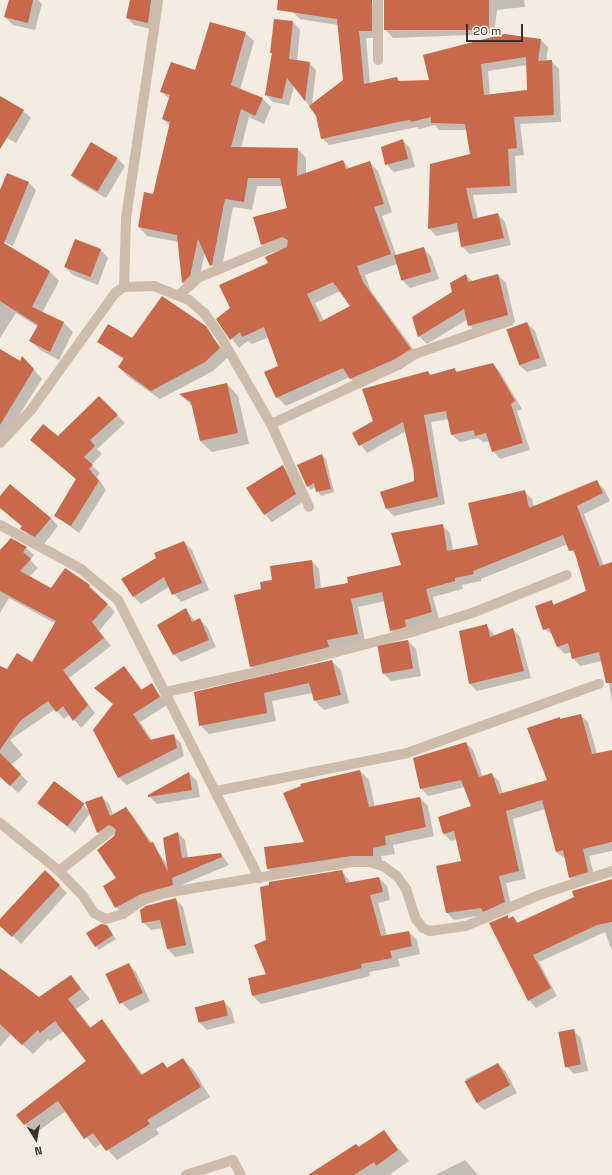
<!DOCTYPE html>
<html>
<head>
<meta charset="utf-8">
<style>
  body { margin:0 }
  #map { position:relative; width:612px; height:1175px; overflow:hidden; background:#f4ebe1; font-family:"Space Grotesk",sans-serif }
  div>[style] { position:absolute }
  .shadow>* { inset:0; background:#0003 }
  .building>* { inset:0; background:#c8694b; transform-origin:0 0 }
  .minor>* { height:10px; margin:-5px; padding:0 5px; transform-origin:5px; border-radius:5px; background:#cdbbac }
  span { translate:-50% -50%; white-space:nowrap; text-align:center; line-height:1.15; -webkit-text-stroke:3.5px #fbf5ee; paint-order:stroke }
  .north { position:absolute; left:16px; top:1119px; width:40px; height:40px; -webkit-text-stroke:3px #fbf5ee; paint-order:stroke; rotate:169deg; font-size:11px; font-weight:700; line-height:16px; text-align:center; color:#3b302b }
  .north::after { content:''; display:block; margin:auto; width:14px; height:18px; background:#3b302b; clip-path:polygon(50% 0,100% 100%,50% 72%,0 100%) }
  .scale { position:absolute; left:466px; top:24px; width:57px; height:18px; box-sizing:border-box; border:2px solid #3b302b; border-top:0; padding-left:5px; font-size:12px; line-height:14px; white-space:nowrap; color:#3b302b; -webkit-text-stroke:3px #fbf5ee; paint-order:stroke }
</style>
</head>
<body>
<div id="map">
  <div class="shadow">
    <i style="clip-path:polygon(10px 0,38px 0,42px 4px,35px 30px,13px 25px,5px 17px)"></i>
    <i style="clip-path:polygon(130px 0,161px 0,155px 30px,134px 25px,127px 18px)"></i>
    <i style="clip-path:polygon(evenodd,294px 0,368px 0,375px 7px,374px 38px,366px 38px,370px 84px,397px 78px,400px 82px,431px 81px,505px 35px,541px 40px,548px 47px,546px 62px,551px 61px,559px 69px,561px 122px,520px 124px,524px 155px,515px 156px,517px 193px,473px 195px,478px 219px,498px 214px,505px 222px,511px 245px,470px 254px,462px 247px,460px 231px,436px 236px,429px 228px,472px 155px,467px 130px,439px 130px,435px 125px,419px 129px,417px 127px,329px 145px,322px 138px,317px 116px,294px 86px,289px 105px,273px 102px,266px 95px,273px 55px,271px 53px,274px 20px,293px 22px,300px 30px,297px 61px,309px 63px,316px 70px,312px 105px,344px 81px,338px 25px,300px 19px,293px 12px,294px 0,527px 65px,528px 91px,490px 96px,488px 71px,527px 65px)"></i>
    <i style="clip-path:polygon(390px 0,524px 0,525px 7px,497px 10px,494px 34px,393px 38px,386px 30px)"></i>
    <i style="clip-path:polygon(evenodd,245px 33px,254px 41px,240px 90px,263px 99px,271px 107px,264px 124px,249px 117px,241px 148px,298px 149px,306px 158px,306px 174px,343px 161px,350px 169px,369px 162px,378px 171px,392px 212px,382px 216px,397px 257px,424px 249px,431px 256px,439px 279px,410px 288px,402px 280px,397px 264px,365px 275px,371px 291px,419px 357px,359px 387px,350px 377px,286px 406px,277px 397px,279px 366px,269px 337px,252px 344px,248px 341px,239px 348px,217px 319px,231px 309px,285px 249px,270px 253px,262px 244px,288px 208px,283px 186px,257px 186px,252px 210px,233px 207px,221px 273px,211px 265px,205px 252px,198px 285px,191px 291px,183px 283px,178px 242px,147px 236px,139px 227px,154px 195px,170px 126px,163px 119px,170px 100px,162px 92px,196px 71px,245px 33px,340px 291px,351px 307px,324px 321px,315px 303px,340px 291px)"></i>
    <i style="clip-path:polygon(0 105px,23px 111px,31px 118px,16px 143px,0 134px)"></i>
    <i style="clip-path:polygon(402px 140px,410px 148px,415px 167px,394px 172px,386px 164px)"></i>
    <i style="clip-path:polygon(117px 158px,125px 166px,106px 198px,80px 183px,72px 176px)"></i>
    <i style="clip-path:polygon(28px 182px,36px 190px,13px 246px,0 240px,0 189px)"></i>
    <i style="clip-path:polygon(76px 240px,101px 250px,108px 258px,98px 285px,73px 275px,65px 267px)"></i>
    <i style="clip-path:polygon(8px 246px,50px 272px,59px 281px,42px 313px,64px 323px,73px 332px,59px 360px,40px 350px,31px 341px,38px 327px,16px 313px,0 338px,0 258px)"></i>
    <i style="clip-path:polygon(466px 275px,473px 282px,498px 275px,506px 283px,515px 322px,477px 333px,469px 325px,468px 319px,427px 344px,419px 336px,413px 317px,454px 293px)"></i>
    <i style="clip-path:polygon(527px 323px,535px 331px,547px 366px,527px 372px,519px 365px)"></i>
    <i style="clip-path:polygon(205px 327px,228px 357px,213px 371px,160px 399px,127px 376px,119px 367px,124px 360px,98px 342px)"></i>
    <i style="clip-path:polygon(0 351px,31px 366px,42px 379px,0 445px)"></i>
    <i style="clip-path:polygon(493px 364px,500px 372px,522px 409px,517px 411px,530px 450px,500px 459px,493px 451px,490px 441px,483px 442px,478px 438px,460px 442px,452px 435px,449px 419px,431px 422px,445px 504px,394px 516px,386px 508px,415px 482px,406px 431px,367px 453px,353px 434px,374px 422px,427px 372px,431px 375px,455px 369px,458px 373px)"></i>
    <i style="clip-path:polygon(227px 384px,238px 396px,249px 444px,212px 452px,200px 441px,192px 406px,181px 395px)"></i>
    <i style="clip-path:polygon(99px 397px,125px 423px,97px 449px,102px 454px,91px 465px,100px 473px,97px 477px,106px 490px,79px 533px,56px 516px,77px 480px,31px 440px,58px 437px)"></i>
    <i style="clip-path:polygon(322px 455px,326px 459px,334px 492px,321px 496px,316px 487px,311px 490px,308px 486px)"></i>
    <i style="clip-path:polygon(282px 466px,290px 474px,303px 502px,272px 522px,265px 514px)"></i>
    <i style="clip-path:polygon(596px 481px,604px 489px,610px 501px,584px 514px,604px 566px,612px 563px,612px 677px,602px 661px,580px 666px,573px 658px,571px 652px,565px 654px,558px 647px,554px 636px,544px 629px,551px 602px,555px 605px,587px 592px,577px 558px,568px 544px,481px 579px,481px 581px,462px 585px,463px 589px,433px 597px,439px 619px,399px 638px,391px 630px,385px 601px,358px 607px,365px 641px,259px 674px,251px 666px,262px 590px,273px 581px,312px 561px,319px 569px,321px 589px,350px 583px,402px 565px,442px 526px,450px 533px,453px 551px,479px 545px,524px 491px,532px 499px,534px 507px)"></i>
    <i style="clip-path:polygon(0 498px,51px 518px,58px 526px,44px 544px,29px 536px,23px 527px,0 508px)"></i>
    <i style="clip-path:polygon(184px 542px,192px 550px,209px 590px,181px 602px,169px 587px,141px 604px,133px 596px)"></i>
    <i style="clip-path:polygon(26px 548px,34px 555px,30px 560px,38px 568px,29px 577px,51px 589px,66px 569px,90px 586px,115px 612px,99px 631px,111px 646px,69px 678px,95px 713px,81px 728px,70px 714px,64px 719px,55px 709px,10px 740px,23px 755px,11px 765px,28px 782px,18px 793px,0 775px,0 667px,7px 670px,32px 664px,56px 624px,9px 598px,0 613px,0 552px)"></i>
    <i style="clip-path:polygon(186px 610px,195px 621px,200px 620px,207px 627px,216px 647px,181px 662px,174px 654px)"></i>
    <i style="clip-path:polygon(486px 625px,495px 636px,513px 629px,520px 637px,531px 678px,477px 691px,470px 684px)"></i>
    <i style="clip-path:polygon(408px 641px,416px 649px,421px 676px,391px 681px,383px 673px,379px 648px)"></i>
    <i style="clip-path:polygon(332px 661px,341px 670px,349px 703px,324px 710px,315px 701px,313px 693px,272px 701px,276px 721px,209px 734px,200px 725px,195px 693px)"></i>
    <i style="clip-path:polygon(124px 667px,143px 690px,152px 684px,167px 705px,140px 722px,152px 740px,173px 736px,181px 743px,184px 756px,127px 785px,119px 778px,94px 730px,114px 704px)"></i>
    <i style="clip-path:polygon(612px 682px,612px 703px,609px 683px)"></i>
    <i style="clip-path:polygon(580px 715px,588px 722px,597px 754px,612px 751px,612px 851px,589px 856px,595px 879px,578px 885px,570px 878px,566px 859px,556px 852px,545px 809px,513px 819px,526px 879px,506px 883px,512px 910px,454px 920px,447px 913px,463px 861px,457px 839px,451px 841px,444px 834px,439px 817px,472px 807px,465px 787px,428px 796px,421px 788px,466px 743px,473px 750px,483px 777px,491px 774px,499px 781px,503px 794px,548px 781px,559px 718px,561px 720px)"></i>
    <i style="clip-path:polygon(360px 771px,369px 780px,375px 807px,420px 798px,428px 806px,434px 836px,393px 845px,395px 854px,381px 856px,383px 864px,360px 864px,277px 878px,268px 869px,265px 848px,305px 843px)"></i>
    <i style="clip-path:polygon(189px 773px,197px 781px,200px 797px,157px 804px,149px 796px)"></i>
    <i style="clip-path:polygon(102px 797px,109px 804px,113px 815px,126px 808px,133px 816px,168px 866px,178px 833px,185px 840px,188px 858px,221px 854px,229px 865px,179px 886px,124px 915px,116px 907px,117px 832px,105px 840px,98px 832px,90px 813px,75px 833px,38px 803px,83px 805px,89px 811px)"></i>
    <i style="clip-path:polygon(342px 871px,351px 883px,379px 878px,387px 886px,390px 900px,378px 903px,387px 936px,409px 932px,417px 940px,420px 954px,398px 959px,400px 966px,369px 972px,370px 976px,261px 1004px,253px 996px,267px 975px,267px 940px)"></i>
    <i style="clip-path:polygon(612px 880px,612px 951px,605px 932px,539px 962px,557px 996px,536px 1008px,529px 1000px,491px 924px,508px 917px,510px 919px,513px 917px,519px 924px)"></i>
    <i style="clip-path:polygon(59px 885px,67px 893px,21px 944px,0 924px,0 920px)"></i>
    <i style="clip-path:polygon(175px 899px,183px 907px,194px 953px,175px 957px,168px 949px,163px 928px,151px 930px,143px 922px)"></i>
    <i style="clip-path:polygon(106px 926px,116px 939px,99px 950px,96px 946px)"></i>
    <i style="clip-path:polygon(129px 965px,136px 972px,150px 1001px,130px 1011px,122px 1003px,108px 975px)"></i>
    <i style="clip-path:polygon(0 969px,39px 998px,71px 976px,90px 999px,76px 1009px,91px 1028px,102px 1020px,143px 1075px,163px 1063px,168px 1069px,183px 1060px,193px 1069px,210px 1097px,156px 1129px,159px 1134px,117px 1160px,102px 1143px,95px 1148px,66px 1111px,34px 1134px,25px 1124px,87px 1061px,64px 1031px,50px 1041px,48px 1039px,33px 1054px,11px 1034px,0 1047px)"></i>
    <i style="clip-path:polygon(223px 1001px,231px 1009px,235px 1023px,207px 1030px,200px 1023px)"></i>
    <i style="clip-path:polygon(573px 1030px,581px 1038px,588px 1071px,574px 1074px,566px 1066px)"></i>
    <i style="clip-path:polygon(498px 1064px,506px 1072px,517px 1093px,484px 1110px,476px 1102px,465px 1079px)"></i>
    <i style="clip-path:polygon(384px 1131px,409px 1161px,389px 1175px,310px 1175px)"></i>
    <i style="clip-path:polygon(465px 1160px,478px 1175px,435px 1175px)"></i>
  </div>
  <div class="building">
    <i style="clip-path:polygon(9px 0,33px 0,28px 23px,4px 17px)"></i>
    <i style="clip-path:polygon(130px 0,151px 0,148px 23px,126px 18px)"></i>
    <i style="clip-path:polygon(evenodd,278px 0,372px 0,372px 31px,359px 31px,364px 84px,397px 77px,398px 81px,429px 80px,423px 55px,496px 36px,505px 34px,541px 39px,538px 61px,552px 60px,554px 115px,514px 117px,517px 148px,508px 149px,510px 186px,466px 188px,473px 219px,498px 213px,504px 238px,461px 247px,457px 223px,428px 229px,430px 164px,470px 154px,465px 124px,431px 123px,431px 117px,411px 122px,410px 120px,398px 122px,321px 139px,316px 116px,309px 106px,343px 80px,337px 19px,277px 10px,278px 0,526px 57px,527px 90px,484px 95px,481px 64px,526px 57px)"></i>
    <i style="left:384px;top:0;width:105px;height:30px"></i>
    <i style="clip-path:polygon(274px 19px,293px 21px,289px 59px,310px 62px,305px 101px,287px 78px,282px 99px,265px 95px,272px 53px,270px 53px)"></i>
    <i style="clip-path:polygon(evenodd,210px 22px,246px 32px,231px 85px,263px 98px,255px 116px,241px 109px,231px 147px,298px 148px,297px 176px,343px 160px,346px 169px,370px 161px,384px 204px,374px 207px,391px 254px,357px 266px,363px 282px,411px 349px,395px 359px,350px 379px,343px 368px,276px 398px,264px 372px,278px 366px,264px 327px,242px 337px,240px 332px,230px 340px,216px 319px,230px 308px,219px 285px,268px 263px,265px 257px,287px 247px,288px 240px,282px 237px,261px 245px,253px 217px,287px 208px,280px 178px,248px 178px,244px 202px,225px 199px,212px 265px,210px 266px,198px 239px,190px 276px,182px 283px,177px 235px,138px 227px,144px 192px,153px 194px,170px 122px,162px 119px,170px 95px,160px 92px,165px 78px,171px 62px,195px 70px,210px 22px,333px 282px,350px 306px,320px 322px,307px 294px,333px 282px)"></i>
    <i style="clip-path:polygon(0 96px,24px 110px,0 149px)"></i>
    <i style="clip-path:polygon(403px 139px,408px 159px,385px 165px,381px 147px)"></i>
    <i style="left:91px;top:142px;width:31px;height:39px;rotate:31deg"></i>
    <i style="clip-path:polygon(7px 173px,29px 182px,4px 243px,50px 271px,32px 307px,64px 322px,50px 352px,29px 341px,38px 325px,0 301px,0 190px)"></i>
    <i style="left:75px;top:239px;width:28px;height:30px;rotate:21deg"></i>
    <i style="left:424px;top:247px;width:26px;height:31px;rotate:74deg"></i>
    <i style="clip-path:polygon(466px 274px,468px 282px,498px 274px,508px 315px,468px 326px,464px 309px,418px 337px,412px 317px,452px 292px,450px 283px)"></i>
    <i style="clip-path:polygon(162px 296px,206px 326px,220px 348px,205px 362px,151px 391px,118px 367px,124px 358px,97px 342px,108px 324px,132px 338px)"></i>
    <i style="left:527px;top:322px;width:38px;height:22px;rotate:70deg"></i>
    <i style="clip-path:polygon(0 349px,20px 361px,22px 356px,34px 369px,0 425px)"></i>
    <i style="clip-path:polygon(493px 363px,515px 401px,511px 404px,523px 443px,492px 452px,486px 433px,475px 436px,474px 430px,451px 435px,446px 411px,424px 415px,438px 497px,386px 509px,380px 492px,414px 481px,414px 471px,403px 422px,359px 446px,352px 433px,373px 421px,362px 389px,428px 371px,430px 375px,455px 368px,456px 372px)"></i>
    <i style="clip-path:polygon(227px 383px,238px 433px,200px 441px,191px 402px,179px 394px)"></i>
    <i style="clip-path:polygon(99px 396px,118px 415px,90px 440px,95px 446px,84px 457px,93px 465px,89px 469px,99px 481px,71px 526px,54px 516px,76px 479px,30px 440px,43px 424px,58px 436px)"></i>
    <i style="clip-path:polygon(322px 454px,331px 489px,316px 492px,314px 483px,307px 487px,297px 465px)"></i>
    <i style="clip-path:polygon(283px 465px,296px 494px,264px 515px,246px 488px)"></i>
    <i style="clip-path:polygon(597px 480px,603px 493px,577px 506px,600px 566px,612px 562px,612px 683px,606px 683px,599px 652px,572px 659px,568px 643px,557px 647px,549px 628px,543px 630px,535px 606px,552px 600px,553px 605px,586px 591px,574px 550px,569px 551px,563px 535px,473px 571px,474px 574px,455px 578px,455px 581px,426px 589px,432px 612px,405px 620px,406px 627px,390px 631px,382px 592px,351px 599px,358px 634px,327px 640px,329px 647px,250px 667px,234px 595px,261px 589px,260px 582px,272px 580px,270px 566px,312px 560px,315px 589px,348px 583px,347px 577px,401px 565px,391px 533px,443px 524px,447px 551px,478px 545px,468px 503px,525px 490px,529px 508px)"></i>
    <i style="clip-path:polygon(10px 484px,51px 518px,35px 537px,20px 529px,22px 526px,0 508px,0 496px)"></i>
    <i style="clip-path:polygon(11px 538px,27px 547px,23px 552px,31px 559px,20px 571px,51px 588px,65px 568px,90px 585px,89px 587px,108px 604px,92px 622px,104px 638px,63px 670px,88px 705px,73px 721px,63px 706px,56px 712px,48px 701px,20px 721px,0 750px,0 666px,7px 669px,17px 653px,32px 662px,56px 621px,0 591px,0 550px)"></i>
    <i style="clip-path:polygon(184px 541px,202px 583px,172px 595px,164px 577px,133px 597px,121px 579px,156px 558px,154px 553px)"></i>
    <i style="clip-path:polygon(186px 608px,192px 622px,200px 618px,209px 640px,173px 655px,157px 625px)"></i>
    <i style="clip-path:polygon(487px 624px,490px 637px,513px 628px,524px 671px,469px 684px,459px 631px)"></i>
    <i style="left:408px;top:640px;width:29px;height:31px;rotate:80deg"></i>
    <i style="clip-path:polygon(332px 660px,341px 695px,314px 701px,309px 683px,264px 693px,267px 713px,199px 726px,194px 692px)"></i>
    <i style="clip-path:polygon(124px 666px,141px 690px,152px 683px,160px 697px,133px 714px,150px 740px,174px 734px,177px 748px,118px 778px,93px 730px,113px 704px,94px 688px)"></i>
    <i style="clip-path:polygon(581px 714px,592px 754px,612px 750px,612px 842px,583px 849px,588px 872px,569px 878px,563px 850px,556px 852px,542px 800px,506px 811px,519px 871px,499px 876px,505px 902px,483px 912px,481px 908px,446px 913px,436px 866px,461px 861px,454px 831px,443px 834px,438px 817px,471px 806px,461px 780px,420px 789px,413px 758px,466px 742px,479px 777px,492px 773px,499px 794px,547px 780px,527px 728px,560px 717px,560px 719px)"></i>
    <i style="clip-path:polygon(0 753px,21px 774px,10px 786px,0 777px)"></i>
    <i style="clip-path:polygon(360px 770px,369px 807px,420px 797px,426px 827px,385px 836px,386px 845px,373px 848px,373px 856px,351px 856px,267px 869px,264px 847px,304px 842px,283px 793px,301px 786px,300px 784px)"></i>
    <i style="clip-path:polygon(189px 772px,192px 790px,148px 797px,148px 795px)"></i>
    <i style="left:54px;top:781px;width:38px;height:28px;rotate:37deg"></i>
    <i style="clip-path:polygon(102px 796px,110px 816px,126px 807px,150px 843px,153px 842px,168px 872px,163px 838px,178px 832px,182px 858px,221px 853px,222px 857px,172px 878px,173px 885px,141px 894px,115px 908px,103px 886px,116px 878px,97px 850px,114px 836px,116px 830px,109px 825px,97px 833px,85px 802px)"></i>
    <i style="clip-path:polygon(45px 870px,60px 885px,12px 937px,0 926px,0 919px)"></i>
    <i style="clip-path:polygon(342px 870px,346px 883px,379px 877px,383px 892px,370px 895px,381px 936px,409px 931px,412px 946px,390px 951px,392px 958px,361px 964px,362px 968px,252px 996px,248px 978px,266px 974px,254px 945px,266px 940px,260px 887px,269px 885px,269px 882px)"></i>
    <i style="clip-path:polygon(612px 879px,612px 922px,597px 925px,533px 955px,551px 988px,528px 1001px,489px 923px,508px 915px,508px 919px,513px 916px,517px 923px,574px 897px,572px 891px)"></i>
    <i style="clip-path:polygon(176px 898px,186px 945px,167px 949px,160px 920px,142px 923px,140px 910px,146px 906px)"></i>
    <i style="clip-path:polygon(101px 924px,107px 925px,113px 935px,95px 947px,86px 933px)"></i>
    <i style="left:129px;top:963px;width:33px;height:26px;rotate:65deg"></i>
    <i style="clip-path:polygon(0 968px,39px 997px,71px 975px,81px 989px,68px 999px,90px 1028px,102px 1019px,141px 1075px,163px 1062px,167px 1068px,183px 1058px,201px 1087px,147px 1120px,150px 1124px,106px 1151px,93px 1133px,84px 1139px,58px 1101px,24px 1125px,16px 1115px,86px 1061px,55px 1021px,40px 1033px,38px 1030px,22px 1045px,0 1024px)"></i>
    <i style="left:224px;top:1000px;width:16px;height:30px;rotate:76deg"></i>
    <i style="left:574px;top:1029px;width:36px;height:16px;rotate:79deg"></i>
    <i style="left:498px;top:1063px;width:25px;height:38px;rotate:61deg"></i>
    <i style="clip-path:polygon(384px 1130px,398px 1150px,376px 1166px,374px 1162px,354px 1175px,308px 1175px,356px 1144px,359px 1147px)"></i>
  </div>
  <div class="minor">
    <i style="left:378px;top:60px;width:60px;rotate:-90deg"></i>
    <i style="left:124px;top:287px;width:69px;rotate:-88.3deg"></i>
    <i style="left:126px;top:218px;width:220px;rotate:-81.6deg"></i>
    <i style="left:179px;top:295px;width:25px;rotate:-42deg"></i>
    <i style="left:198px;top:278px;width:91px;rotate:-22.6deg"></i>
    <i style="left:271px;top:424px;width:140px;rotate:-24.9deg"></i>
    <i style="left:398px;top:365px;width:20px;rotate:-33deg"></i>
    <i style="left:415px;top:354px;width:100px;rotate:-19.3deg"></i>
    <i style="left:0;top:443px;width:45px;rotate:-46.8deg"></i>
    <i style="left:31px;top:410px;width:144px;rotate:-54.3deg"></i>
    <i style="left:115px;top:293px;width:11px;rotate:-34deg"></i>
    <i style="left:124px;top:287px;width:30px;rotate:-2deg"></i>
    <i style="left:154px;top:286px;width:38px;rotate:22deg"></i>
    <i style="left:189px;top:300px;width:20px;rotate:41deg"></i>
    <i style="left:204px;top:313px;width:24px;rotate:54deg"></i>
    <i style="left:218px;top:332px;width:106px;rotate:60.1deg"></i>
    <i style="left:271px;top:424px;width:91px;rotate:65.4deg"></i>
    <i style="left:0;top:525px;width:92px;rotate:28.5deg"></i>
    <i style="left:81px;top:569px;width:48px;rotate:40deg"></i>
    <i style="left:118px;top:600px;width:312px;rotate:63.1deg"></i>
    <i style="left:166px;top:692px;width:116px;rotate:-12.5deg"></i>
    <i style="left:279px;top:667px;width:138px;rotate:-14.7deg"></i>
    <i style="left:412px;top:632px;width:63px;rotate:-17.6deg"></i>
    <i style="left:472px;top:613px;width:102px;rotate:-21.8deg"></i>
    <i style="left:217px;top:791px;width:194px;rotate:-11.3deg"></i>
    <i style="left:407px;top:753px;width:204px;rotate:-19.8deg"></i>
    <i style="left:0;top:823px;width:76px;rotate:39.1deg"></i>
    <i style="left:59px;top:871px;width:35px;rotate:46deg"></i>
    <i style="left:83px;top:896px;width:20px;rotate:57deg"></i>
    <i style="left:94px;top:913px;width:13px;rotate:27deg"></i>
    <i style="left:106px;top:919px;width:18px;rotate:-16deg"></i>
    <i style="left:123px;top:914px;width:24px;rotate:-35deg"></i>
    <i style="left:143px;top:900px;width:23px;rotate:-18deg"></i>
    <i style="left:165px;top:893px;width:190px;rotate:-9.4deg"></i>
    <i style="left:352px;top:862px;width:17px"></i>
    <i style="left:369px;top:862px;width:15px;rotate:16deg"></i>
    <i style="left:383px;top:866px;width:17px;rotate:36deg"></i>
    <i style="left:397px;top:876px;width:16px;rotate:55deg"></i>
    <i style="left:406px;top:889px;width:32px;rotate:72deg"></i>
    <i style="left:416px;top:919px;width:11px;rotate:52deg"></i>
    <i style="left:423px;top:928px;width:8px;rotate:23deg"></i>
    <i style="left:430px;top:931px;width:36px;rotate:-8deg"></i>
    <i style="left:466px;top:926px;width:79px;rotate:-23deg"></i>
    <i style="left:539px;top:895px;width:77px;rotate:-18.2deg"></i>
    <i style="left:59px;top:871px;width:65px;rotate:-38.1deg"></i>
    <i style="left:186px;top:1175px;width:49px;rotate:-17.7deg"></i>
    <i style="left:233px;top:1160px;width:17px;rotate:62deg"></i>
  </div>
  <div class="north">N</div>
  <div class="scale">20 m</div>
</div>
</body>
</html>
